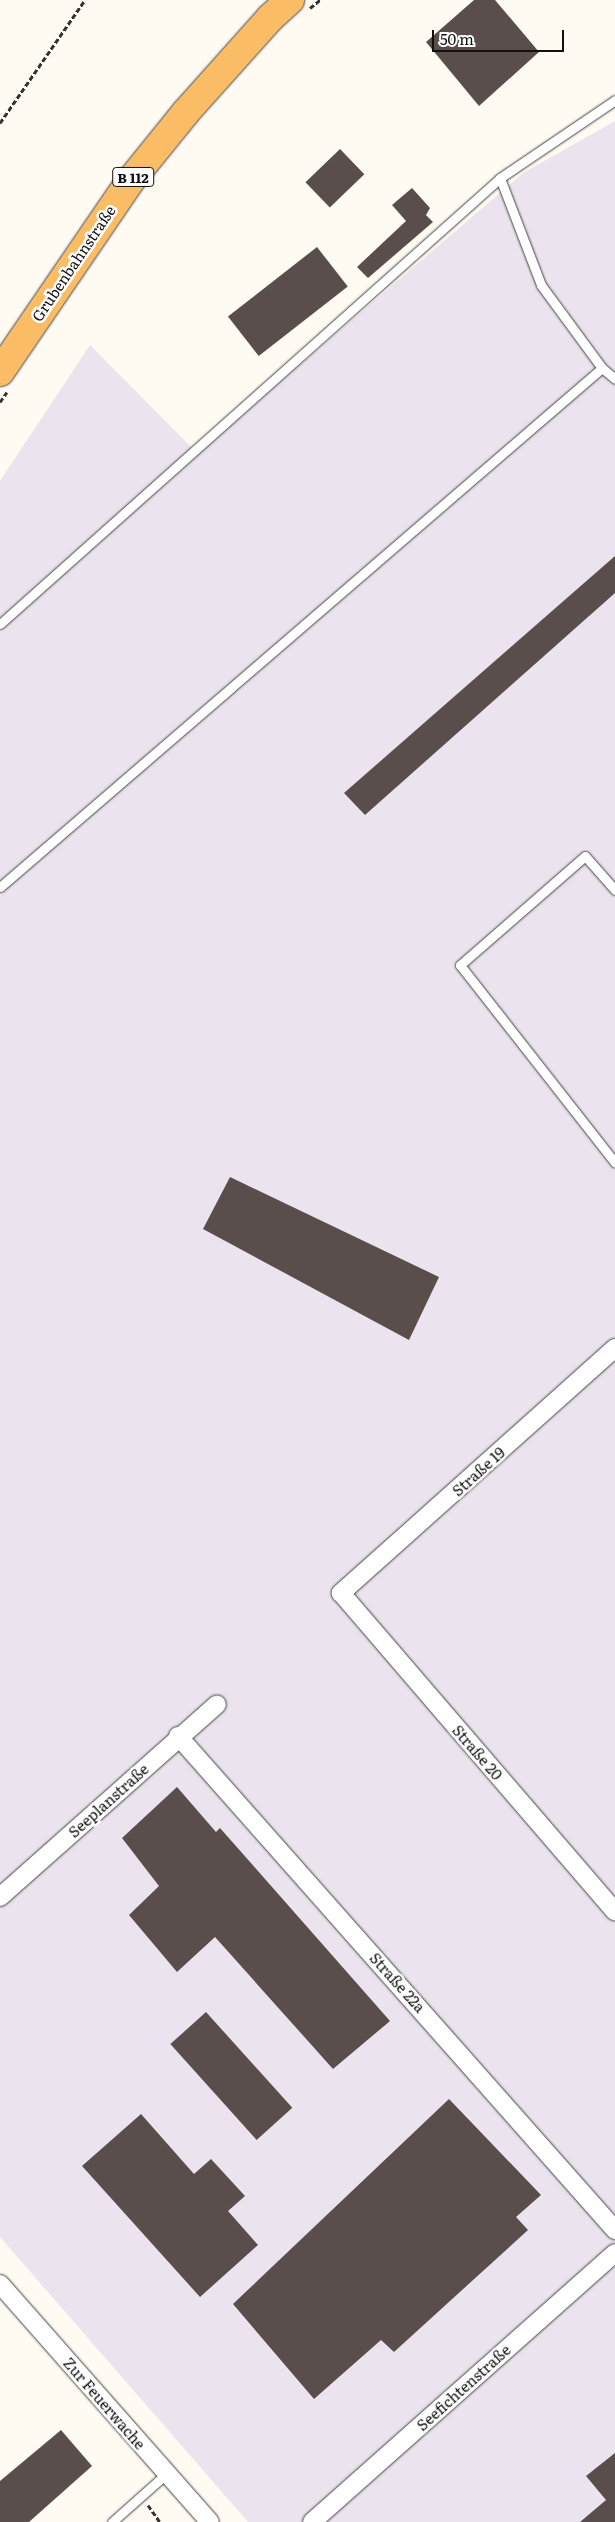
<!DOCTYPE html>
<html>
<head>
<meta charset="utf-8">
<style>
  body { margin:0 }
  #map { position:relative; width:615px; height:2522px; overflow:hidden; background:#fffaf2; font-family:Literata,serif }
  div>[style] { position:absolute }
  .industrial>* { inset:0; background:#ebe4ee }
  .building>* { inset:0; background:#594e4b; transform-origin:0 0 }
  .path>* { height:3px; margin-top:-1.5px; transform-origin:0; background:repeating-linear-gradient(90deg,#323232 0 5px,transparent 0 7.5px) }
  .roads { filter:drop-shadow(0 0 1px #434343) drop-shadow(0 0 1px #434343) }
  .lane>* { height:9px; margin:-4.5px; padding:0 4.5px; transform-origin:4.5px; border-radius:4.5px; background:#fff }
  .street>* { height:18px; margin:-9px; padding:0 9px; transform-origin:9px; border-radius:9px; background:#fff }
  .primary>* { height:28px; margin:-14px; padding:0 14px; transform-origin:14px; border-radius:14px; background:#fbbc66 }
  span { translate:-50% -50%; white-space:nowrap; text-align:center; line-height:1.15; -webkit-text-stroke:5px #fff; paint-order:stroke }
  .shield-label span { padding:1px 4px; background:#fff; border:1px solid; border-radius:4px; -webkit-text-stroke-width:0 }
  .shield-label { font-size:14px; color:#101010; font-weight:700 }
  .street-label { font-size:15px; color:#101010 }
  .scale { position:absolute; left:432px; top:30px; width:132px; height:22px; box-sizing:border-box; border:2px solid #101010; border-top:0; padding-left:6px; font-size:15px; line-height:18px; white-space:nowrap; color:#101010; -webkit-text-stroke:4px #fff; paint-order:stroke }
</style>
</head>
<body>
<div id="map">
  <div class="industrial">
    <i style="clip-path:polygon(615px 121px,615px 2522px,248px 2522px,0 2237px,0 481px,90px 345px,197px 453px,523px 173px)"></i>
  </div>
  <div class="building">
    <i style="clip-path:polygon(474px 0,495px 0,539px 52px,479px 106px,426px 42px)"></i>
    <i style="left:340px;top:149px;width:35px;height:48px;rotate:46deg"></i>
    <i style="clip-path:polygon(412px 188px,430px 208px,426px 215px,433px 222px,368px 278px,357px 267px,406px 221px,392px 205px)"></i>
    <i style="left:317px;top:247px;width:50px;height:113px;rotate:52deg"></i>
    <i style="clip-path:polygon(615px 556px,615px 593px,365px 815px,344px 793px)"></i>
    <i style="clip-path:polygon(230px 1177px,439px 1277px,409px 1340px,203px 1229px)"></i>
    <i style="clip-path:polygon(177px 1787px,216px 1832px,220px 1828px,390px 2021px,333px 2069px,215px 1937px,177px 1972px,129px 1915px,159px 1886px,122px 1838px)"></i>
    <i style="left:206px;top:2012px;width:129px;height:48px;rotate:48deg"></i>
    <i style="clip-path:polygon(449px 2099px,541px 2195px,516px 2217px,528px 2230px,394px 2352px,381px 2340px,314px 2399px,233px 2304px)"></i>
    <i style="clip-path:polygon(141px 2114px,194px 2174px,211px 2159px,245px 2196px,228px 2211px,258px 2245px,200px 2297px,82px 2166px)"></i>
    <i style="clip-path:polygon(61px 2430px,92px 2466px,29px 2522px,0 2522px,0 2481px)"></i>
    <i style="clip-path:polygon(615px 2453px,615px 2522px,580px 2522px,606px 2500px,586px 2476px)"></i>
  </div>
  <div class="path">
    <i style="left:310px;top:8px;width:13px;rotate:-39deg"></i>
    <i style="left:0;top:123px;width:150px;rotate:-55.4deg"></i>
    <i style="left:0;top:402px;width:12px;rotate:-55deg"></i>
    <i style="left:148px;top:2505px;width:21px;rotate:55deg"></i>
  </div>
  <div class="roads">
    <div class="lane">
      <i style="left:500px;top:178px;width:115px;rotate:69deg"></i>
      <i style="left:541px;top:285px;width:103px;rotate:53.7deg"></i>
      <i style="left:602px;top:368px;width:17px;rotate:40deg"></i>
      <i style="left:0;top:624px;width:670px;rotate:-41.73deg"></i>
      <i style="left:500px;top:178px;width:139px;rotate:-34.1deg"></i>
      <i style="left:0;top:887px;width:795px;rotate:-40.77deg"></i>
      <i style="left:615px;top:890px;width:45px;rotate:-131.4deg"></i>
      <i style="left:585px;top:856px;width:166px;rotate:138.9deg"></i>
      <i style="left:460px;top:965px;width:251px;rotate:51.9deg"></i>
      <i style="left:112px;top:2522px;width:74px;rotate:-41.7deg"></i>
    </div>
    <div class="street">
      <i style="left:615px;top:1348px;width:368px;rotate:138.2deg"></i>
      <i style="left:341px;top:1593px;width:420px;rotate:49.3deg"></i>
      <i style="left:178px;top:1736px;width:660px;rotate:48.5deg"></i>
      <i style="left:0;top:1897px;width:290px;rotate:-41.6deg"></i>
      <i style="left:0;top:2284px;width:317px;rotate:48.6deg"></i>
      <i style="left:312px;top:2522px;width:405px;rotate:-41.6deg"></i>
    </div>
    <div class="primary">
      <i style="left:0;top:372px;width:232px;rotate:-55.7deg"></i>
      <i style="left:131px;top:180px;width:87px;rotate:-51deg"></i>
      <i style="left:186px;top:112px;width:126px;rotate:-48.2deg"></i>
      <i style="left:270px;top:18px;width:27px;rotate:-42deg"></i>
    </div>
  </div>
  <div class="shield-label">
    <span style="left:133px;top:177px">B 112</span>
  </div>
  <div class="street-label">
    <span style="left:73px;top:263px;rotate:-56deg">Grubenbahnstraße</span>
    <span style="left:478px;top:1471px;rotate:-42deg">Straße 19</span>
    <span style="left:478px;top:1752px;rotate:49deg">Straße 20</span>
    <span style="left:108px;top:1800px;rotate:-42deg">Seeplanstraße</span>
    <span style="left:398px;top:1982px;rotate:48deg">Straße 22a</span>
    <span style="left:463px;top:2387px;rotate:-42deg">Seefichtenstraße</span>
    <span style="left:105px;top:2403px;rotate:49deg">Zur Feuerwache</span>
  </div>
  <div class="scale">50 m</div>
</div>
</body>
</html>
